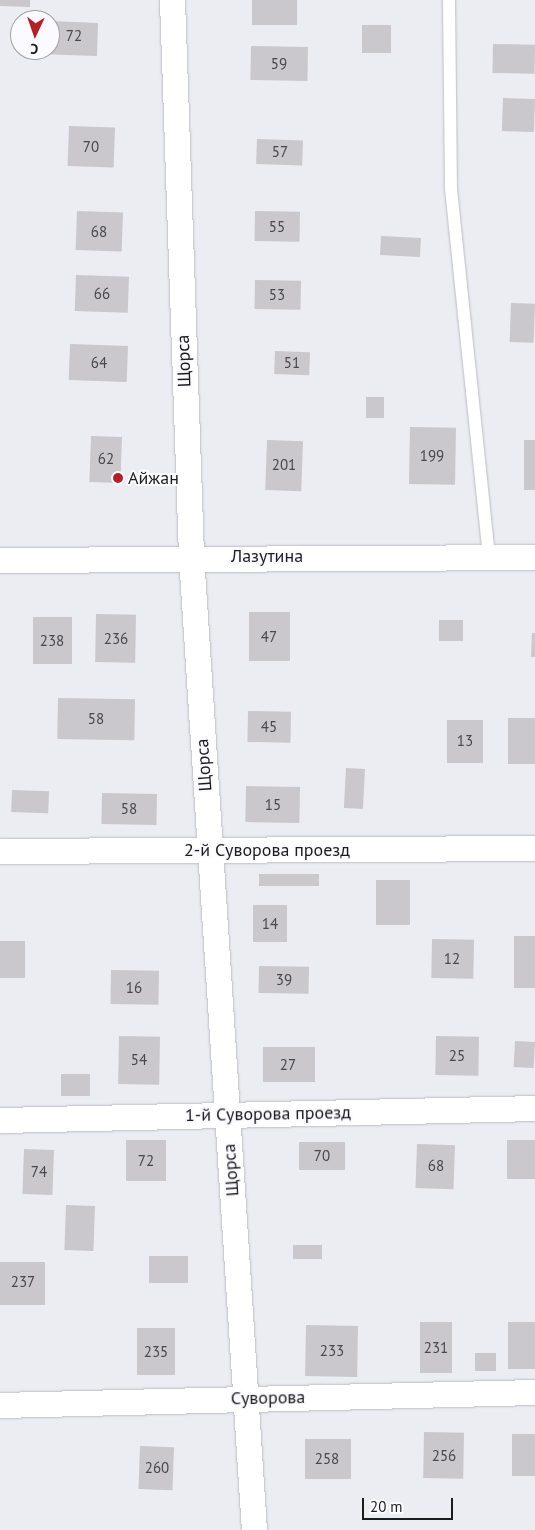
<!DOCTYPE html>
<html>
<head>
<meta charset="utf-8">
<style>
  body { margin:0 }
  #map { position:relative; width:535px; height:1530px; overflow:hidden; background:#ececf3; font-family:"PT Sans",sans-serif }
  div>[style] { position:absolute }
  .building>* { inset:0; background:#cac7cd; transform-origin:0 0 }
  .roads { filter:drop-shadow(0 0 1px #bcbcc3) drop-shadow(0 0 1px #bcbcc3) }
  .service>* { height:12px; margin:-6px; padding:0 6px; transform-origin:6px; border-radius:6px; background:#fff }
  .minor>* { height:25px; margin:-12.5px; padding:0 12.5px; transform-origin:12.5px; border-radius:12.5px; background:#fff }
  .dots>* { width:14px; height:14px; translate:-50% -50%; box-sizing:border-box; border:2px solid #fafaff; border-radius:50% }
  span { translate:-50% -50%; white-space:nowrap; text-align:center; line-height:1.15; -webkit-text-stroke:4px #fafaff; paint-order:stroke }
  .number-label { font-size:15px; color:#48474a }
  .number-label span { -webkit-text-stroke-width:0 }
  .street-label { font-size:18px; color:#1c1c1e }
  .poi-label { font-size:18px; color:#1c1c1e }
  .left { translate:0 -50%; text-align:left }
  .north { position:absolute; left:10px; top:10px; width:50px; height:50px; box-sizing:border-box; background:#fafaff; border:1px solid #a1a1a5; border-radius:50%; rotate:183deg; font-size:14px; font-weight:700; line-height:20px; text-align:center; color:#1c1c1e }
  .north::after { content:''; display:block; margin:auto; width:18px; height:22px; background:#b22128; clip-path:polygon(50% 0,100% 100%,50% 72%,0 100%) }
  .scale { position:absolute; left:362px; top:1498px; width:91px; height:22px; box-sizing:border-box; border:2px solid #1c1c1e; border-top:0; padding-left:6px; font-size:15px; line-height:18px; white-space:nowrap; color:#1c1c1e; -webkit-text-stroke:4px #fafaff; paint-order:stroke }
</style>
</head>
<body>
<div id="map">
  <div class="building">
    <i style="clip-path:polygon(0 0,30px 0,30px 7px,0 6px)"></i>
    <i style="left:252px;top:0;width:45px;height:25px"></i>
    <i style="clip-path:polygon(50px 21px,98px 23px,97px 56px,39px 54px,39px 50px,50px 50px)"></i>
    <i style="left:362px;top:25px;width:29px;height:28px"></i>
    <i style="left:493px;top:44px;width:42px;height:29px;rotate:1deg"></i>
    <i style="left:251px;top:46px;width:57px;height:34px;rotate:1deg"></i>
    <i style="left:503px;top:98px;width:32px;height:33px;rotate:2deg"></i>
    <i style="left:69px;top:126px;width:46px;height:40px;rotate:2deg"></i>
    <i style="left:257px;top:139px;width:46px;height:25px;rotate:2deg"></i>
    <i style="left:77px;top:211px;width:46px;height:39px;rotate:2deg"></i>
    <i style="left:255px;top:211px;width:45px;height:30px;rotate:1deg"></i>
    <i style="left:381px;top:236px;width:40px;height:19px;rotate:3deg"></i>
    <i style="left:76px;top:275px;width:53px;height:36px;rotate:2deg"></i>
    <i style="left:255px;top:280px;width:46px;height:29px;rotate:1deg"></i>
    <i style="left:511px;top:303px;width:24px;height:39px;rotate:2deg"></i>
    <i style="left:70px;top:344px;width:58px;height:36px;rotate:2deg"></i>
    <i style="left:275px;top:351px;width:35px;height:23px;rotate:2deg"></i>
    <i style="left:366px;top:397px;width:18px;height:21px"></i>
    <i style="left:410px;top:427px;width:46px;height:57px;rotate:1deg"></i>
    <i style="left:91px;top:436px;width:31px;height:46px;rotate:2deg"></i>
    <i style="left:267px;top:440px;width:36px;height:50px;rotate:2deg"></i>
    <i style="left:524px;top:440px;width:11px;height:50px"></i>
    <i style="left:249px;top:612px;width:41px;height:49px"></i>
    <i style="left:96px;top:614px;width:40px;height:48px;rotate:1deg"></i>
    <i style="left:33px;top:617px;width:39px;height:47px"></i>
    <i style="left:439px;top:620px;width:24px;height:21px"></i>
    <i style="clip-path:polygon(532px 633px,535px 633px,535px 657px,531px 657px)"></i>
    <i style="left:58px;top:698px;width:77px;height:41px;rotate:1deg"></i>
    <i style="left:248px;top:711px;width:43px;height:31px;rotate:1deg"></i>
    <i style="left:508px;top:718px;width:27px;height:46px"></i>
    <i style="left:447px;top:720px;width:36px;height:43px"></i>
    <i style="left:346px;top:768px;width:19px;height:40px;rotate:3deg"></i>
    <i style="left:246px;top:786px;width:54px;height:36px;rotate:1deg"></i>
    <i style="left:12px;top:790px;width:37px;height:22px;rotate:2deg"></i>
    <i style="left:102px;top:793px;width:55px;height:31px;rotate:1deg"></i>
    <i style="left:259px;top:874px;width:60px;height:12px"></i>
    <i style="left:376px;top:880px;width:34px;height:45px"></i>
    <i style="left:253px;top:905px;width:34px;height:37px"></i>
    <i style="left:514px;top:936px;width:21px;height:52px"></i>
    <i style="left:432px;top:939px;width:42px;height:39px;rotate:1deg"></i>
    <i style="left:0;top:941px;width:25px;height:37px"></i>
    <i style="left:259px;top:966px;width:50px;height:27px;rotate:1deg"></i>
    <i style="left:111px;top:970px;width:48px;height:34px;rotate:1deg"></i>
    <i style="left:119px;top:1036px;width:41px;height:48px;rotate:1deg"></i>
    <i style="left:436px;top:1036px;width:43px;height:39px;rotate:1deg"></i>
    <i style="left:515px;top:1041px;width:20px;height:26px;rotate:3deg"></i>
    <i style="left:263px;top:1047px;width:52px;height:35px"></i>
    <i style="left:61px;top:1074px;width:29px;height:22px"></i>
    <i style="left:126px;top:1140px;width:40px;height:41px"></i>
    <i style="left:507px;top:1140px;width:28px;height:39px"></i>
    <i style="left:299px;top:1142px;width:46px;height:28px"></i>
    <i style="left:417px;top:1144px;width:38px;height:44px;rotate:2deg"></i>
    <i style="left:24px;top:1149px;width:30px;height:45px;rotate:2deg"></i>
    <i style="left:66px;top:1205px;width:29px;height:45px;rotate:2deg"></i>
    <i style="left:293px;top:1245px;width:29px;height:14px"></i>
    <i style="left:149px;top:1256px;width:39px;height:27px"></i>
    <i style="left:0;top:1262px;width:45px;height:43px"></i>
    <i style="left:420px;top:1322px;width:32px;height:51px"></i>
    <i style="left:508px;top:1322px;width:27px;height:47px"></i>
    <i style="left:306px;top:1325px;width:52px;height:51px;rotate:1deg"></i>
    <i style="left:137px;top:1328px;width:38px;height:47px"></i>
    <i style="left:475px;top:1353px;width:21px;height:18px"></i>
    <i style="left:424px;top:1432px;width:40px;height:46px;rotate:1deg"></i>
    <i style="left:512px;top:1434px;width:23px;height:42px"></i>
    <i style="left:305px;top:1439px;width:46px;height:40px"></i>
    <i style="left:140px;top:1446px;width:34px;height:43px;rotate:2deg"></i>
  </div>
  <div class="roads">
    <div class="service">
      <i style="left:449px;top:0;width:189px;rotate:89.4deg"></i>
      <i style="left:451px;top:189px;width:370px;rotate:84.1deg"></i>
    </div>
    <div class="minor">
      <i style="left:172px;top:0;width:556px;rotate:88.04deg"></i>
      <i style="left:191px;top:556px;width:976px;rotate:86.3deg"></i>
      <i style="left:0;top:560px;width:535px;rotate:-0.32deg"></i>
      <i style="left:0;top:851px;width:535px;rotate:-0.32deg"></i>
      <i style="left:0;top:1120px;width:535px;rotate:-1.28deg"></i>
      <i style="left:0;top:1405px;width:535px;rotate:-1.39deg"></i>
    </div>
  </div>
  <div class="dots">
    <i style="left:118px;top:478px;background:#b22128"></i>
  </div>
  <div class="number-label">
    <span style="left:74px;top:36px">72</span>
    <span style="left:279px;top:64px">59</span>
    <span style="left:91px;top:147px">70</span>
    <span style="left:280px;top:152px">57</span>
    <span style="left:277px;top:227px">55</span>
    <span style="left:99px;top:232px">68</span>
    <span style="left:102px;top:294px">66</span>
    <span style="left:277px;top:295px">53</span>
    <span style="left:99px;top:363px">64</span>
    <span style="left:292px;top:363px">51</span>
    <span style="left:432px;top:456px">199</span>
    <span style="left:106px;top:459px">62</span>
    <span style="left:284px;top:465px">201</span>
    <span style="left:269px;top:637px">47</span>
    <span style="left:116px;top:639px">236</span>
    <span style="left:52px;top:641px">238</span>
    <span style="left:96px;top:719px">58</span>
    <span style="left:269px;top:727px">45</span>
    <span style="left:465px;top:741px">13</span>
    <span style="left:273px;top:805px">15</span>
    <span style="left:129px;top:809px">58</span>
    <span style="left:270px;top:924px">14</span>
    <span style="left:452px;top:959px">12</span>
    <span style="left:284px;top:980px">39</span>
    <span style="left:134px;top:988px">16</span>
    <span style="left:457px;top:1056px">25</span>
    <span style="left:139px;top:1060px">54</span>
    <span style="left:288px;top:1065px">27</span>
    <span style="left:322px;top:1156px">70</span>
    <span style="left:146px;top:1161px">72</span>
    <span style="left:436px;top:1166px">68</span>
    <span style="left:39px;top:1172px">74</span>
    <span style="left:23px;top:1282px">237</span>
    <span style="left:436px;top:1348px">231</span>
    <span style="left:332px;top:1351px">233</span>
    <span style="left:156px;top:1352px">235</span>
    <span style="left:444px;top:1456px">256</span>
    <span style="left:327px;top:1459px">258</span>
    <span style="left:157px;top:1468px">260</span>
  </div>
  <div class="street-label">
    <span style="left:184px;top:361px;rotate:-92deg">Щорса</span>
    <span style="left:267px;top:556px">Лазутина</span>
    <span style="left:204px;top:765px;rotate:-94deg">Щорса</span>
    <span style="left:267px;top:850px">2-й Суворова проезд</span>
    <span style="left:268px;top:1114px;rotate:-1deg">1-й Суворова проезд</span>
    <span style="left:231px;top:1170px;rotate:-94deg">Щорса</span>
    <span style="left:268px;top:1398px;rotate:-1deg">Суворова</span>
  </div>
  <div class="poi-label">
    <span class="left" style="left:128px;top:478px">Айжан</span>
  </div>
  <div class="north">С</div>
  <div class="scale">20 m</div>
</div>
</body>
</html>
